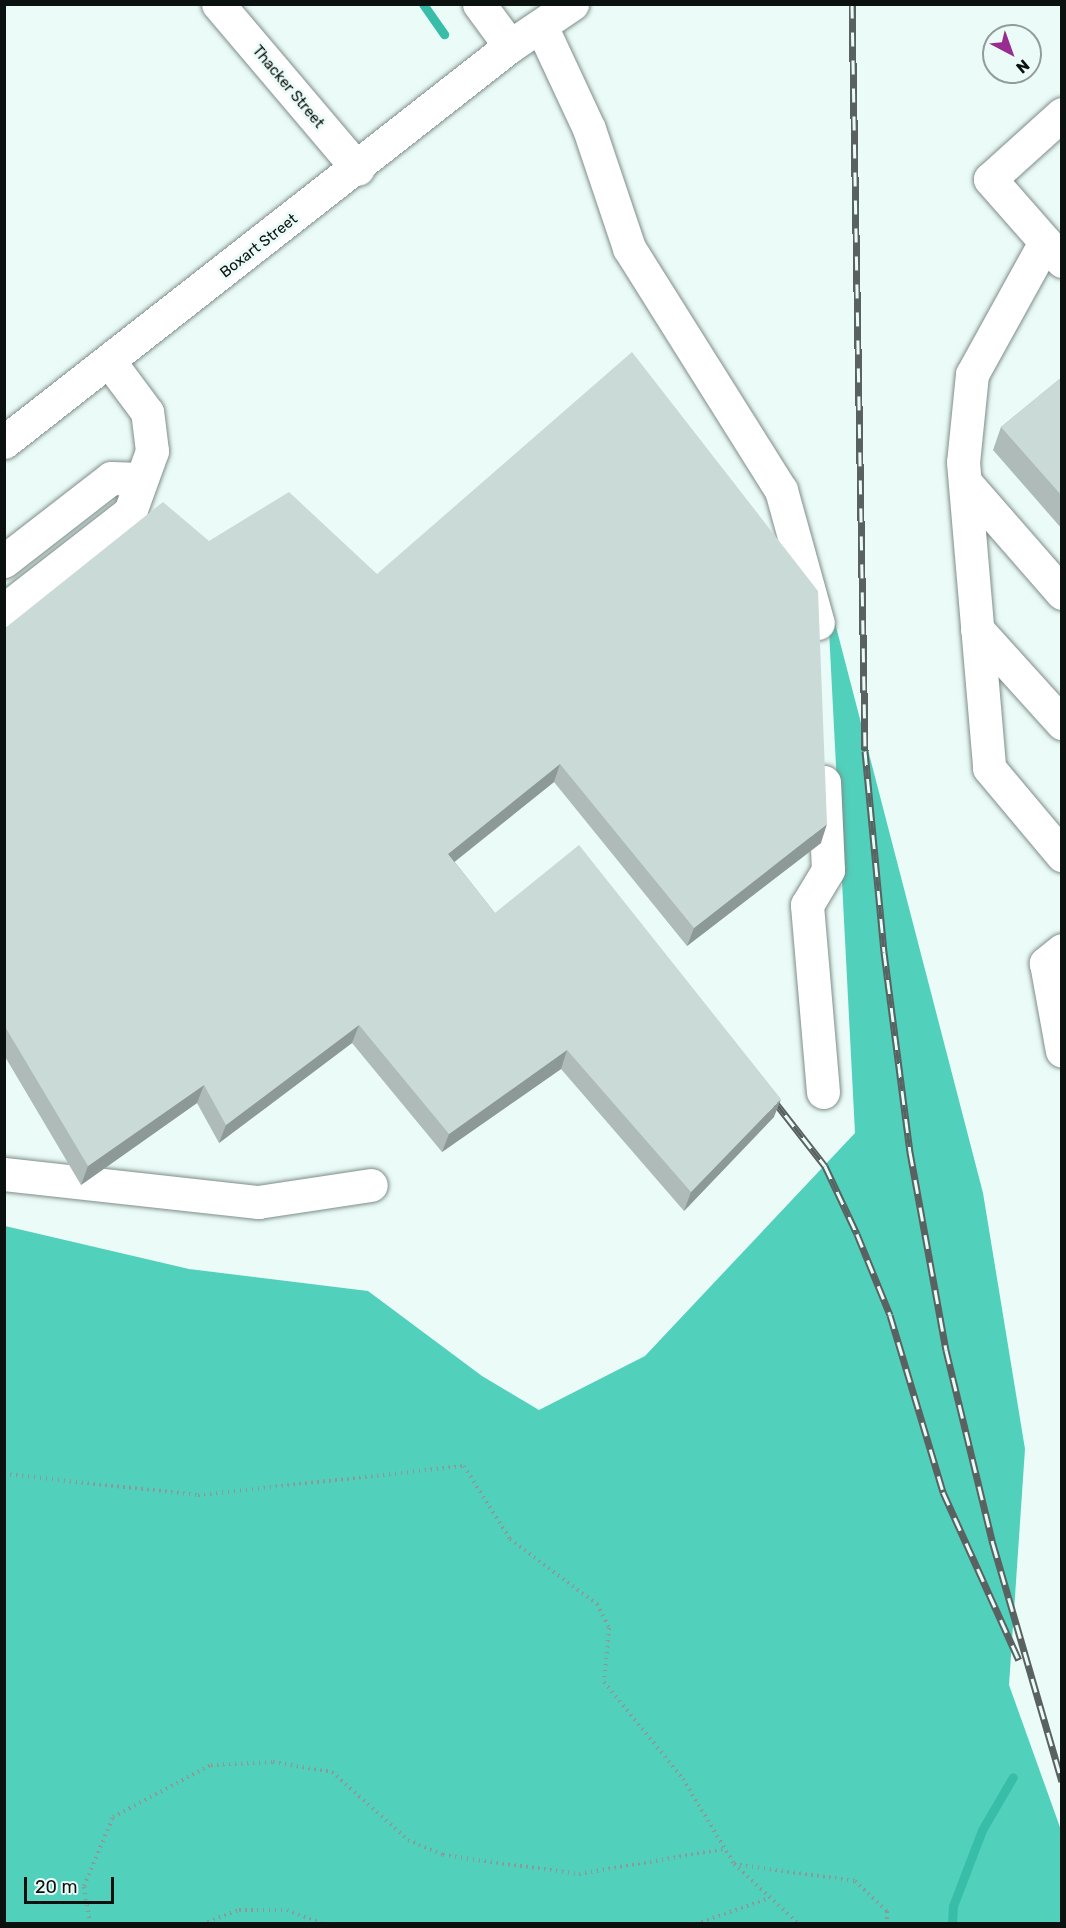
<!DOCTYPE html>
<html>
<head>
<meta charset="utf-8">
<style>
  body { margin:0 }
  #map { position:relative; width:1066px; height:1928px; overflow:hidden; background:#ebfbf7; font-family:Rubik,sans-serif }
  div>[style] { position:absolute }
  .forest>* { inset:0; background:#51d0bc }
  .stream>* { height:9px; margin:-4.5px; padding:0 4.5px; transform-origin:4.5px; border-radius:4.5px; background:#38bda9 }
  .path>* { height:4px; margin-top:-2px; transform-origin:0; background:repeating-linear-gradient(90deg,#8d9996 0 1.5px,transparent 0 6px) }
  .roads { filter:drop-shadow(0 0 2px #7e8d89) drop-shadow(0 0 2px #7e8d89) }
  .minor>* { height:33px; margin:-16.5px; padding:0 16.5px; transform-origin:16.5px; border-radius:16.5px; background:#fff }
  .rail>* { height:7px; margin-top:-3.5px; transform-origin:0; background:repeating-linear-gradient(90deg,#ebfbf7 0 14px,#596260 0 28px); box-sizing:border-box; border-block:2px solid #596260 }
  .wall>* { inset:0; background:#aebbb8 }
  .shaded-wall>* { inset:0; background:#8d9996 }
  .building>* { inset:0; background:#cadad6 }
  span { translate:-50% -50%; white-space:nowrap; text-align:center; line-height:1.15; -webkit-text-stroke:6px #ebfbf7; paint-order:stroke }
  .street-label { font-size:15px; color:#0b110f }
  .frame { position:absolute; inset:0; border:6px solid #0b110f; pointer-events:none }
  .north { position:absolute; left:982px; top:24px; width:60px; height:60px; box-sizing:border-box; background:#ebfbf7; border:2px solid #919d9a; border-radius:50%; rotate:139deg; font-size:16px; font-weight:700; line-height:24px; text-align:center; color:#0b110f }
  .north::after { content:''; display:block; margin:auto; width:21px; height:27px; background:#972d90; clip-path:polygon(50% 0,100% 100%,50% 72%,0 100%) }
  .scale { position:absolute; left:24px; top:1877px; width:90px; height:27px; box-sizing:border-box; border:3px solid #0b110f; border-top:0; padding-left:8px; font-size:18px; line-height:21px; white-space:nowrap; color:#0b110f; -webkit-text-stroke:4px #ebfbf7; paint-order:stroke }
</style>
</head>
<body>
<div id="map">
  <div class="forest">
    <i style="clip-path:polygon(827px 592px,983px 1193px,1025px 1449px,1009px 1685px,1061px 1830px,1061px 1923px,5px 1924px,5px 1226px,189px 1269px,368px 1291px,482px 1376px,539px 1410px,645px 1356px,855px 1133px)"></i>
  </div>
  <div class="stream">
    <i style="left:423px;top:4px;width:37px;rotate:55deg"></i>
    <i style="left:952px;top:1924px;width:18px;rotate:-87deg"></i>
    <i style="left:953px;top:1906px;width:81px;rotate:-69.1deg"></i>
    <i style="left:982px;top:1830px;width:61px;rotate:-59.7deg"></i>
  </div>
  <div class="path">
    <i style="left:4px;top:1474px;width:195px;rotate:6.2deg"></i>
    <i style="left:198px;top:1495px;width:268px;rotate:-6.2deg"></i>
    <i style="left:464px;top:1466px;width:86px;rotate:57.8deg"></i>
    <i style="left:510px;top:1539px;width:109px;rotate:36.8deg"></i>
    <i style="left:597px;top:1604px;width:27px;rotate:63deg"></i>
    <i style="left:609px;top:1628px;width:54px;rotate:95.3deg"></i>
    <i style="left:604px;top:1682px;width:125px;rotate:50.8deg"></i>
    <i style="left:683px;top:1779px;width:99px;rotate:59deg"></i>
    <i style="left:734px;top:1864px;width:88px;rotate:42.7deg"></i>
    <i style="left:734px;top:1864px;width:122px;rotate:8deg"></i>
    <i style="left:855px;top:1881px;width:44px;rotate:43.2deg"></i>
    <i style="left:887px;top:1911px;width:13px;rotate:90deg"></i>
    <i style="left:90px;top:1924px;width:38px;rotate:-99deg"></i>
    <i style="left:84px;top:1886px;width:75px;rotate:-67.2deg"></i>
    <i style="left:113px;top:1817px;width:111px;rotate:-28deg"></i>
    <i style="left:211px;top:1765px;width:62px;rotate:-2.8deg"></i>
    <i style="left:273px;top:1762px;width:60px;rotate:9.6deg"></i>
    <i style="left:332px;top:1772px;width:102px;rotate:41.8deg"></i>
    <i style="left:408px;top:1840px;width:38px;rotate:23deg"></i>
    <i style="left:443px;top:1855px;width:137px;rotate:8deg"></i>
    <i style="left:579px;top:1874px;width:146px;rotate:-9.8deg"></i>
    <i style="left:202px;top:1924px;width:40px;rotate:-21deg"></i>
    <i style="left:239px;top:1910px;width:48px"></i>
    <i style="left:287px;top:1910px;width:40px;rotate:21deg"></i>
    <i style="left:696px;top:1924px;width:77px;rotate:-19.6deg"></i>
  </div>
  <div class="roads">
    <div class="minor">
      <i style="left:218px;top:4px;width:216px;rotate:49.7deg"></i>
      <i style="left:479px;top:4px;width:52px;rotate:53.6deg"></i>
      <i style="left:542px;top:28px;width:111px;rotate:65deg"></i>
      <i style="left:589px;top:129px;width:126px;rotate:71.4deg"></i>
      <i style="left:629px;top:248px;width:286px;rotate:57.9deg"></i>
      <i style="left:781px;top:490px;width:138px;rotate:74.5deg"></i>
      <i style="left:1062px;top:114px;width:97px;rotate:137.9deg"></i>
      <i style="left:990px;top:179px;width:109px;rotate:48.7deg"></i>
      <i style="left:1045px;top:242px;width:151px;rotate:118.9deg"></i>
      <i style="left:972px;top:374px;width:88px;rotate:95.8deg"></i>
      <i style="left:963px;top:462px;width:307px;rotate:85.1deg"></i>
      <i style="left:989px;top:768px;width:114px;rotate:50deg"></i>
      <i style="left:4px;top:442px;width:643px;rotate:-38.05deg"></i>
      <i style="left:510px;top:46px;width:75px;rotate:-34.1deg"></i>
      <i style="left:966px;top:483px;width:146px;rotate:48.9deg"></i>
      <i style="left:4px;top:561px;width:135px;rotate:-37.8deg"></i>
      <i style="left:111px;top:478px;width:30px;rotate:2deg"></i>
      <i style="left:4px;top:610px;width:160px;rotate:-37.9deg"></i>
      <i style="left:130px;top:512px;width:65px;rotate:-70.2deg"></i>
      <i style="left:152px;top:451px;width:39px;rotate:-97deg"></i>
      <i style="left:147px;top:412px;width:64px;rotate:-126.7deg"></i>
      <i style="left:977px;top:629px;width:127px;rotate:47.9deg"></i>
      <i style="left:1062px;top:950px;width:21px;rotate:141deg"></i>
      <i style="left:1046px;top:963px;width:89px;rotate:79.7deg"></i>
      <i style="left:823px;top:1092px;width:188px;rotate:-94.9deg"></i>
      <i style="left:807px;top:905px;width:41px;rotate:-59deg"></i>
      <i style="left:828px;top:870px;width:88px;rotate:-92.6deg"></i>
      <i style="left:4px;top:1174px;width:256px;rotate:6.3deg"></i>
      <i style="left:258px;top:1202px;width:114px;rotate:-8.6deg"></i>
    </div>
  </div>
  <div class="rail">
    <i style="left:852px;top:4px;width:747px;rotate:89deg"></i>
    <i style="left:865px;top:751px;width:202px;rotate:84.6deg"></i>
    <i style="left:884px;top:952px;width:202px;rotate:82.6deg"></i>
    <i style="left:910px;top:1152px;width:201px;rotate:79.7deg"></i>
    <i style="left:946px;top:1350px;width:200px;rotate:76.4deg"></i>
    <i style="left:993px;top:1544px;width:247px;rotate:73.8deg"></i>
    <i style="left:768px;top:1093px;width:93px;rotate:52deg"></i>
    <i style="left:825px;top:1166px;width:75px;rotate:64.8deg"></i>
    <i style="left:857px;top:1234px;width:87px;rotate:67.8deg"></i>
    <i style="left:890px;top:1315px;width:185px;rotate:73.3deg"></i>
    <i style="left:943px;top:1492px;width:184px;rotate:65.7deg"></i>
  </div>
  <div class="wall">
    <i style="clip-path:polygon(1062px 377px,1062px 529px,993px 450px,1001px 427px)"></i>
    <i style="clip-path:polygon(209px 541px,377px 574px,821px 843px,687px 946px,554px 782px,454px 861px,495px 913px,774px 1117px,684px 1211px,561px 1069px,442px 1152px,352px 1043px,219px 1143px,197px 1103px,81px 1185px,4px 1055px,4px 629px)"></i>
  </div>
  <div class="shaded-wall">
    <i style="clip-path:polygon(560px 764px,554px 782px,442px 872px,448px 854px)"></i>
    <i style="clip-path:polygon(827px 824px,821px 843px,687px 946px,694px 928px)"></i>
    <i style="clip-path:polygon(359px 1025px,352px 1043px,219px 1143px,226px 1125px)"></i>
    <i style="clip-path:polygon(567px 1050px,561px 1069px,442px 1152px,449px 1134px)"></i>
    <i style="clip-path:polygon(204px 1085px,197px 1103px,81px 1185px,88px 1166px)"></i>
    <i style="clip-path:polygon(781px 1099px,774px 1117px,684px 1211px,691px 1192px)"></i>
  </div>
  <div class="building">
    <i style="clip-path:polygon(632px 352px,818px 591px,827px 824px,694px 928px,560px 764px,448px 854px,495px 913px,579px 845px,781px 1099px,691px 1192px,567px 1050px,449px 1134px,359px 1025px,226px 1125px,204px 1085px,88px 1166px,4px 1025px,4px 629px,163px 502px,209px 541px,289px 492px,377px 574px)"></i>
    <i style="clip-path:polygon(1062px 377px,1062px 496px,1001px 427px)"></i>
  </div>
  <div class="street-label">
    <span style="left:288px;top:87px;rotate:50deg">Thacker Street</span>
    <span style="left:259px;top:246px;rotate:-38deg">Boxart Street</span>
  </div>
  <div class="frame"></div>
  <div class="north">N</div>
  <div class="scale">20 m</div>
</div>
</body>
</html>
